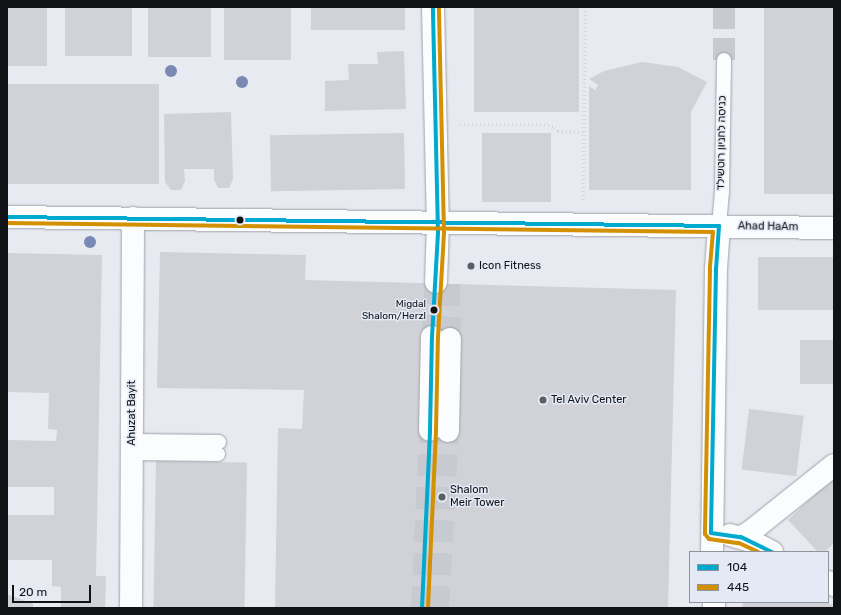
<!DOCTYPE html>
<html>
<head>
<meta charset="utf-8">
<style>
  body { margin:0 }
  #map { position:relative; width:841px; height:615px; overflow:hidden; background:#e7eaf1; font-family:Rubik,Heebo,sans-serif }
  div>[style] { position:absolute }
  .building>* { inset:0; background:#d0d2d7; transform-origin:0 0 }
  .street-tunnel>* { height:22px; margin-top:-11px; transform-origin:0; background:repeating-linear-gradient(90deg,#c7cad0 0 22px,transparent 0 33px) }
  .path>* { height:2.5px; margin-top:-1.25px; transform-origin:0; background:repeating-linear-gradient(90deg,#d4d5d7 0 1px,transparent 0 4px) }
  .roads { filter:drop-shadow(0 0 1px #a0a2a8) drop-shadow(0 0 1px #a0a2a8) }
  .lane>* { height:14px; margin:-7px; padding:0 7px; transform-origin:7px; border-radius:7px; background:#fbfcfd }
  .street>* { height:22px; margin:-11px; padding:0 11px; transform-origin:11px; border-radius:11px; background:#fbfcfd }
  .bus-1>* { height:4px; margin:-2px; padding:0 2px; transform-origin:2px; border-radius:2px; background:#00a9ce }
  .bus-2>* { height:4px; margin:-2px; padding:0 2px; transform-origin:2px; border-radius:2px; background:#d49003 }
  .trees>* { width:12px; height:12px; margin:-6px; border-radius:50%; background:#7a89b3 }
  .dots>* { width:11px; height:11px; translate:-50% -50%; box-sizing:border-box; border:2px solid #e3e9f5; border-radius:50% }
  span { translate:-50% -50%; white-space:nowrap; text-align:center; line-height:1.15; -webkit-text-stroke:3px #e3e9f5; paint-order:stroke }
  .bus-label { font-size:10px; color:#101216 }
  .right { translate:-100% -50%; text-align:right }
  .street-label { font-size:11px; color:#101216 }
  .poi-label { font-size:11px; color:#101216 }
  .left { translate:0 -50%; text-align:left }
  .frame { position:absolute; inset:0; border:8px solid #101216; pointer-events:none }
  .legend { position:absolute; left:689px; top:551px; width:140px; height:52px; box-sizing:border-box; background:#e3e9f5; border:1px solid #8f939c; margin:0; padding:5px 7px; list-style:none; font-size:12px; color:#101216 }
  .legend li { display:flex; align-items:center; gap:8px; height:20px }
  .legend b { width:20px; border:1px solid #8f939c }
  .scale { position:absolute; left:12px; top:585px; width:79px; height:18px; box-sizing:border-box; border:2px solid #101216; border-top:0; padding-left:5px; font-size:12px; line-height:14px; white-space:nowrap; color:#101216; -webkit-text-stroke:3px #e3e9f5; paint-order:stroke }
</style>
</head>
<body>
<div id="map">
  <div class="building">
    <i style="left:7px;top:7px;width:40px;height:59px"></i>
    <i style="left:65px;top:7px;width:67px;height:49px"></i>
    <i style="left:148px;top:7px;width:63px;height:50px"></i>
    <i style="left:224px;top:7px;width:67px;height:53px"></i>
    <i style="left:311px;top:7px;width:94px;height:23px"></i>
    <i style="left:474px;top:7px;width:105px;height:105px"></i>
    <i style="left:764px;top:7px;width:70px;height:187px"></i>
    <i style="clip-path:polygon(404px 51px,406px 109px,325px 111px,325px 81px,349px 80px,348px 64px,378px 64px,377px 52px)"></i>
    <i style="clip-path:polygon(642px 62px,678px 67px,707px 82px,691px 112px,691px 190px,589px 190px,589px 86px,595px 90px,598px 85px,589px 79px,604px 71px)"></i>
    <i style="left:7px;top:84px;width:152px;height:100px"></i>
    <i style="clip-path:polygon(231px 112px,233px 179px,229px 188px,218px 188px,214px 180px,214px 169px,184px 169px,185px 181px,181px 190px,171px 190px,165px 182px,164px 114px)"></i>
    <i style="left:404px;top:133px;width:56px;height:134px;rotate:89deg"></i>
    <i style="left:482px;top:133px;width:69px;height:69px"></i>
    <i style="clip-path:polygon(160px 252px,306px 255px,305px 280px,676px 290px,668px 608px,275px 608px,278px 428px,302px 429px,304px 390px,157px 388px)"></i>
    <i style="clip-path:polygon(7px 253px,102px 255px,96px 576px,106px 576px,105px 608px,61px 608px,61px 587px,52px 586px,52px 560px,7px 560px,7px 515px,54px 515px,54px 487px,7px 487px,7px 440px,56px 441px,57px 430px,48px 429px,49px 393px,7px 392px)"></i>
    <i style="left:758px;top:257px;width:76px;height:53px"></i>
    <i style="left:800px;top:340px;width:34px;height:44px"></i>
    <i style="left:749px;top:409px;width:55px;height:61px;rotate:7deg"></i>
    <i style="left:156px;top:461px;width:91px;height:147px;rotate:1deg"></i>
    <i style="clip-path:polygon(834px 476px,834px 543px,825px 552px,818px 552px,788px 520px)"></i>
    <i style="clip-path:polygon(7px 594px,33px 604px,33px 608px,7px 608px)"></i>
    <i style="clip-path:polygon(743px 602px,827px 602px,834px 606px,834px 608px,742px 608px)"></i>
  </div>
  <div class="street-tunnel">
    <i style="left:724px;top:7px;width:53px;rotate:90deg"></i>
    <i style="left:724px;top:60px;width:53px;rotate:-90deg"></i>
    <i style="left:449px;top:284px;width:55px;rotate:89deg"></i>
    <i style="left:432px;top:337px;width:55px;rotate:-85.8deg"></i>
    <i style="left:422px;top:608px;width:178px;rotate:-87.4deg"></i>
    <i style="left:438px;top:608px;width:177px;rotate:-86.8deg"></i>
  </div>
  <div class="path">
    <i style="left:460px;top:125px;width:88px"></i>
    <i style="left:548px;top:125px;width:7px;rotate:16deg"></i>
    <i style="left:555px;top:127px;width:5px;rotate:53deg"></i>
    <i style="left:558px;top:131px;width:26px;rotate:2deg"></i>
    <i style="left:583px;top:200px;width:193px;rotate:-89.4deg"></i>
  </div>
  <div class="roads">
    <div class="lane">
      <i style="left:719px;top:226px;width:35px;rotate:-85deg"></i>
      <i style="left:722px;top:191px;width:131px;rotate:-89.1deg"></i>
      <i style="left:132px;top:441px;width:87px;rotate:0.7deg"></i>
      <i style="left:132px;top:453px;width:86px;rotate:0.7deg"></i>
    </div>
    <div class="street">
      <i style="left:433px;top:7px;width:216px;rotate:88.7deg"></i>
      <i style="left:438px;top:223px;width:59px;rotate:91.9deg"></i>
      <i style="left:7px;top:217px;width:827px;rotate:0.76deg"></i>
      <i style="left:430px;top:430px;width:93px;rotate:-88.8deg"></i>
      <i style="left:448px;top:431px;width:92px;rotate:-88.8deg"></i>
      <i style="left:730px;top:535px;width:22px;rotate:16deg"></i>
      <i style="left:751px;top:541px;width:24px;rotate:28deg"></i>
      <i style="left:741px;top:537px;width:10px;rotate:-29deg"></i>
      <i style="left:750px;top:532px;width:107px;rotate:-38.6deg"></i>
      <i style="left:712px;top:552px;width:283px;rotate:-89.2deg"></i>
      <i style="left:716px;top:269px;width:43px;rotate:-86deg"></i>
      <i style="left:828px;top:582px;width:7px;rotate:27deg"></i>
      <i style="left:714px;top:602px;width:6px;rotate:90deg"></i>
      <i style="left:131px;top:608px;width:390px;rotate:-89.7deg"></i>
    </div>
  </div>
  <div class="bus-1">
    <i style="left:7px;top:217px;width:712px;rotate:0.72deg"></i>
    <i style="left:719px;top:226px;width:43px;rotate:94deg"></i>
    <i style="left:716px;top:269px;width:264px;rotate:91.1deg"></i>
    <i style="left:711px;top:533px;width:30px;rotate:8deg"></i>
    <i style="left:741px;top:537px;width:34px;rotate:26deg"></i>
    <i style="left:422px;top:608px;width:178px;rotate:-87.4deg"></i>
    <i style="left:430px;top:430px;width:93px;rotate:-88.8deg"></i>
    <i style="left:432px;top:337px;width:104px;rotate:-86.7deg"></i>
    <i style="left:438px;top:233px;width:226px;rotate:-91.3deg"></i>
  </div>
  <div class="bus-2">
    <i style="left:7px;top:223px;width:706px;rotate:0.73deg"></i>
    <i style="left:713px;top:232px;width:37px;rotate:95deg"></i>
    <i style="left:710px;top:269px;width:265px;rotate:91.1deg"></i>
    <i style="left:705px;top:534px;width:6px;rotate:51deg"></i>
    <i style="left:709px;top:539px;width:30px;rotate:8deg"></i>
    <i style="left:739px;top:543px;width:21px;rotate:25deg"></i>
    <i style="left:428px;top:608px;width:178px;rotate:-87.4deg"></i>
    <i style="left:436px;top:430px;width:93px;rotate:-88.8deg"></i>
    <i style="left:438px;top:337px;width:104px;rotate:-86.7deg"></i>
    <i style="left:444px;top:233px;width:226px;rotate:-91.3deg"></i>
  </div>
  <div class="trees">
    <i style="left:171px;top:71px"></i>
    <i style="left:242px;top:82px"></i>
    <i style="left:90px;top:242px"></i>
  </div>
  <div class="dots">
    <i style="left:240px;top:220px;background:#101216"></i>
    <i style="left:471px;top:266px;background:#5b5e63"></i>
    <i style="left:434px;top:310px;background:#101216"></i>
    <i style="left:543px;top:400px;background:#5b5e63"></i>
    <i style="left:442px;top:497px;background:#5b5e63"></i>
  </div>
  <div class="bus-label">
    <span class="right" style="left:426px;top:310px">Migdal<br>Shalom/Herzl</span>
  </div>
  <div class="street-label">
    <span style="left:722px;top:143px;rotate:-89deg">כניסה לחניון רוטשילד</span>
    <span style="left:768px;top:227px;rotate:1deg">Ahad HaAm</span>
    <span style="left:132px;top:413px;rotate:-90deg">Ahuzat Bayit</span>
  </div>
  <div class="poi-label">
    <span class="left" style="left:479px;top:266px">Icon Fitness</span>
    <span class="left" style="left:551px;top:400px">Tel Aviv Center</span>
    <span class="left" style="left:450px;top:497px">Shalom<br>Meir Tower</span>
  </div>
  <div class="frame"></div>
  <ul class="legend">
  <li><b style="height:5px;background:#00a9ce"></b>104</li>
  <li><b style="height:5px;background:#d49003"></b>445</li>
  </ul>
  <div class="scale">20 m</div>
</div>
</body>
</html>
